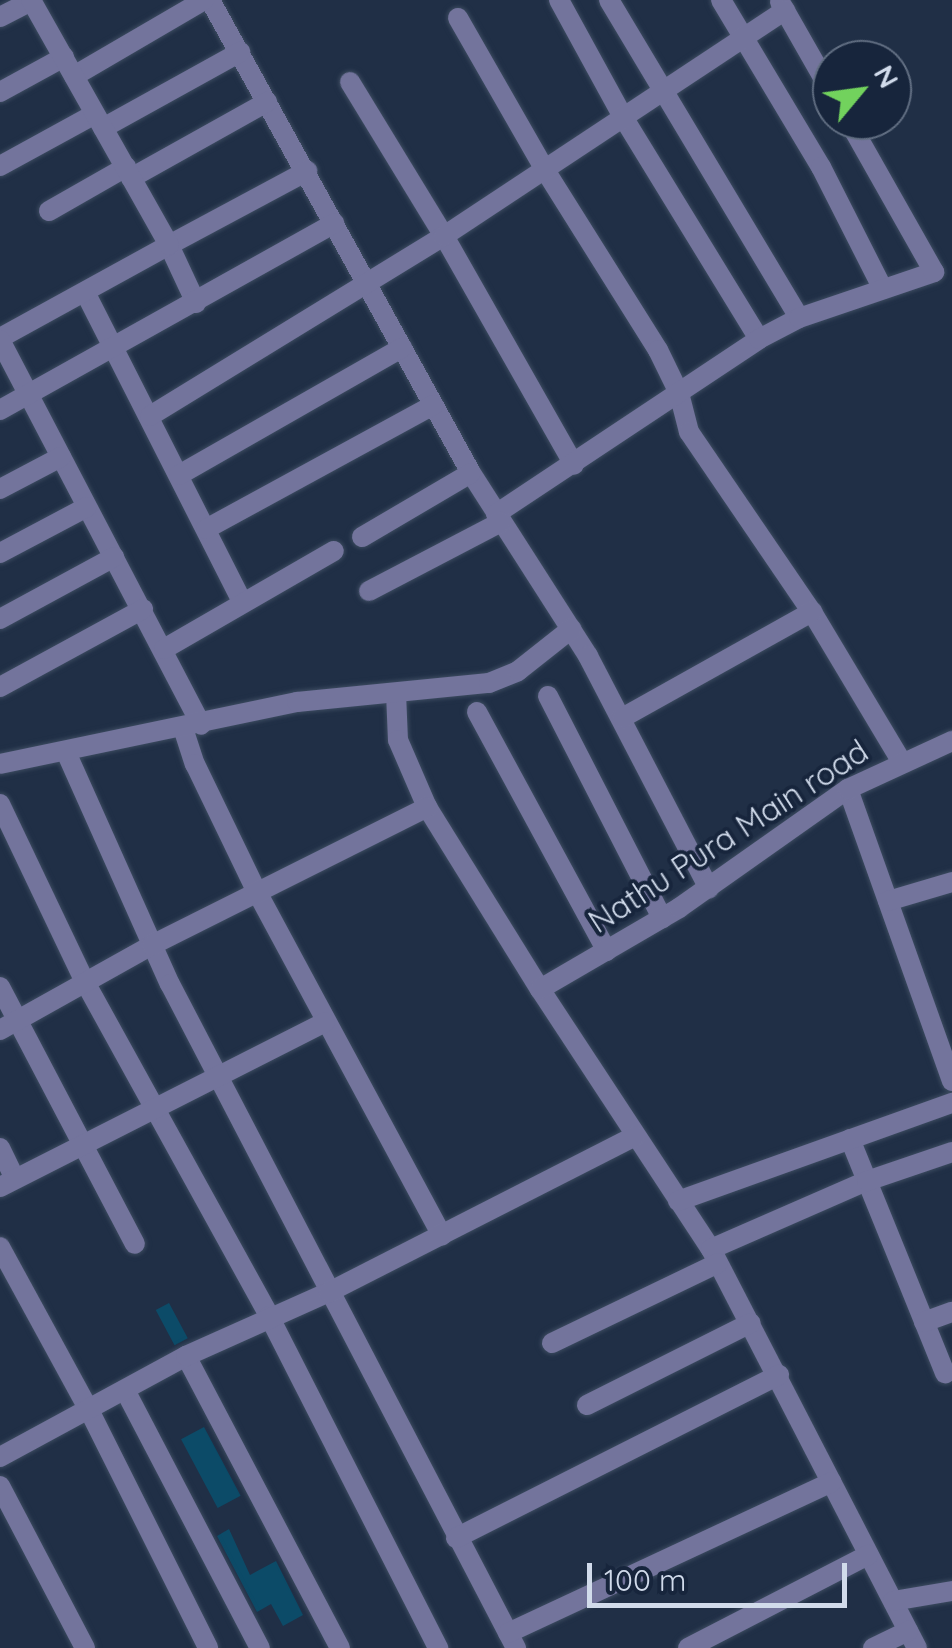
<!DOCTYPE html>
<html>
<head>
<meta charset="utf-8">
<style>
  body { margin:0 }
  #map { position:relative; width:952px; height:1648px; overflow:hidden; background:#202f46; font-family:Quicksand,sans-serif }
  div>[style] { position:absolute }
  .building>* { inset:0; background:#0c4b68; transform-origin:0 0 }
  .roads { filter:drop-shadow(0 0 2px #3c4b60) drop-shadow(0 0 2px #3c4b60) }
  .street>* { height:20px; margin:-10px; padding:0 10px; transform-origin:10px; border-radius:10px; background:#73749c }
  span { translate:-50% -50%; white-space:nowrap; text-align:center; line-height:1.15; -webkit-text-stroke:8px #17253c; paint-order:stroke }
  .street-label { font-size:32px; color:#d1dbeb }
  .north { position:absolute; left:812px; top:40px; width:100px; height:100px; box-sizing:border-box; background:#17253c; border:2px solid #616e82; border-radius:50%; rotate:61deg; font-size:28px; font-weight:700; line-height:40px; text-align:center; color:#d1dbeb }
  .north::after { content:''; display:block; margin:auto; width:35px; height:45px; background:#72d25d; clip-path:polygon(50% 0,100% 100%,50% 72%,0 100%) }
  .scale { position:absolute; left:587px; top:1563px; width:260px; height:45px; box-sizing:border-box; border:5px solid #d1dbeb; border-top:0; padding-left:12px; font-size:30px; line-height:35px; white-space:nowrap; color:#d1dbeb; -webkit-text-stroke:8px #17253c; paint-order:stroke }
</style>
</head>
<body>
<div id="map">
  <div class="building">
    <i style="left:169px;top:1303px;width:40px;height:15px;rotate:62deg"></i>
    <i style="left:204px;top:1427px;width:78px;height:26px;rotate:62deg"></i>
    <i style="clip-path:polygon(229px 1529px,250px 1575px,276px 1561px,303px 1615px,283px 1626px,271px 1604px,257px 1612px,217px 1536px)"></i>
  </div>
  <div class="roads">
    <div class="street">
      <i style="left:210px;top:0;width:540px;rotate:61.11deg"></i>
      <i style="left:471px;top:473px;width:217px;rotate:57.4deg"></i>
      <i style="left:588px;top:656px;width:262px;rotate:62.5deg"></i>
      <i style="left:559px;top:0;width:133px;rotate:61.3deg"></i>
      <i style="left:623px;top:117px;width:260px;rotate:58.5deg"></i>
      <i style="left:609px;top:0;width:370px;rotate:59.1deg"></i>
      <i style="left:721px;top:0;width:195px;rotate:59.1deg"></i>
      <i style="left:821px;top:167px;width:137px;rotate:63.1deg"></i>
      <i style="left:780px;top:2px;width:105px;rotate:60.3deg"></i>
      <i style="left:0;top:17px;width:36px;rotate:-27deg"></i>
      <i style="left:458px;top:18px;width:175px;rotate:60.2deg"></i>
      <i style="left:545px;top:170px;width:213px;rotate:57.9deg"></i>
      <i style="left:658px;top:350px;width:48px;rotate:64deg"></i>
      <i style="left:679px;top:393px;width:40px;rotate:75.6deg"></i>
      <i style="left:689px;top:432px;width:218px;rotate:55.7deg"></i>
      <i style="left:812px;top:612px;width:174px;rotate:59.1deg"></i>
      <i style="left:74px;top:76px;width:151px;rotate:-30.3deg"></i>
      <i style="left:350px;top:82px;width:180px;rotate:58.6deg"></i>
      <i style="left:444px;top:236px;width:263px;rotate:60.4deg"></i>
      <i style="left:0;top:92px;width:73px;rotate:-28.7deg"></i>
      <i style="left:103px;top:128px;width:157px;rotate:-29deg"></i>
      <i style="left:0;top:166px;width:108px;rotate:-28.7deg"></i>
      <i style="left:131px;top:178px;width:156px;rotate:-29.2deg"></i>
      <i style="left:49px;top:211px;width:89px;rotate:-29.7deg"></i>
      <i style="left:85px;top:292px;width:347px;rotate:63.1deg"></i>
      <i style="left:196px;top:303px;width:64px;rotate:-115deg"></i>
      <i style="left:169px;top:245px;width:157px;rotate:-28.2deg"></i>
      <i style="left:0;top:338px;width:193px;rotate:-28.8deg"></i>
      <i style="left:169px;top:245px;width:281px;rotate:-119.4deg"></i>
      <i style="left:0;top:340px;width:434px;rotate:62.4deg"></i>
      <i style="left:0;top:410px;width:383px;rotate:-29.2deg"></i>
      <i style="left:150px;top:416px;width:345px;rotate:-31.5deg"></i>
      <i style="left:444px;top:236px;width:409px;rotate:-33.5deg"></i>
      <i style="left:179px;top:475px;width:257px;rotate:-29.7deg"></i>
      <i style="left:0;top:489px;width:69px;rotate:-27.7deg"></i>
      <i style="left:496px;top:514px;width:316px;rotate:-33.6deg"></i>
      <i style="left:759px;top:339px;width:45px;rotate:-27.7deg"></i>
      <i style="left:799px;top:318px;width:143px;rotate:-18.8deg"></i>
      <i style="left:934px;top:272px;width:175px;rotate:-119.5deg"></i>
      <i style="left:206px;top:529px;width:259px;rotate:-28.6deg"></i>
      <i style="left:362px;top:537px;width:126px;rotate:-30.4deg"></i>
      <i style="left:0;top:553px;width:98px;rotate:-27.9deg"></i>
      <i style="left:369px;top:591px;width:149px;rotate:-27.6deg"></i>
      <i style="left:0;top:619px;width:130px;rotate:-28.5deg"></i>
      <i style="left:164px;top:649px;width:196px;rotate:-30deg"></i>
      <i style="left:0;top:687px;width:163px;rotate:-28.6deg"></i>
      <i style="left:396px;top:693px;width:47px;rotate:87.6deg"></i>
      <i style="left:398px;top:740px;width:73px;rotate:66.6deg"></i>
      <i style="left:427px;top:807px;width:214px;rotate:58.2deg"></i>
      <i style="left:540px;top:989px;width:311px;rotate:56.7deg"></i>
      <i style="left:711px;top:1249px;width:449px;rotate:62.7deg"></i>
      <i style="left:548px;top:696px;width:250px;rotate:62.8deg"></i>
      <i style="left:477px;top:712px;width:272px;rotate:61.5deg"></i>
      <i style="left:622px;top:718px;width:218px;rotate:-29.2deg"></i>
      <i style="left:183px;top:728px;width:38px;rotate:72deg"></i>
      <i style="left:195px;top:764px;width:142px;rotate:64.2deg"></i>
      <i style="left:257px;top:892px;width:390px;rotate:61.7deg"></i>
      <i style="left:66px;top:752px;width:254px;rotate:65.9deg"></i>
      <i style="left:170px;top:984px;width:749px;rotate:62.48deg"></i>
      <i style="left:0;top:764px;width:303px;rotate:-11.8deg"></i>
      <i style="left:297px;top:702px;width:193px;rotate:-5.7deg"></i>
      <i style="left:489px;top:683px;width:31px;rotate:-22deg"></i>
      <i style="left:518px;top:671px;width:68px;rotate:-38.4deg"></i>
      <i style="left:848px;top:789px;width:310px;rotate:70.4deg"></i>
      <i style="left:0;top:804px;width:197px;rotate:64.5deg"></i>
      <i style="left:85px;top:982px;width:381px;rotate:61.1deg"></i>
      <i style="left:269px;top:1316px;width:373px;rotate:63deg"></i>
      <i style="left:888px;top:901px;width:67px;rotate:-16.5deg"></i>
      <i style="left:0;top:987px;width:290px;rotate:62.3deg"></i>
      <i style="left:540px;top:989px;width:161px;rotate:-30.2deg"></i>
      <i style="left:679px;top:908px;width:207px;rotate:-35.2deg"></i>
      <i style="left:848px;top:789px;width:115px;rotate:-24.8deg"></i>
      <i style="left:0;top:1030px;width:174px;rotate:-29.2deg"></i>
      <i style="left:152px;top:945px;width:308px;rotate:-26.6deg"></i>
      <i style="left:850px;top:1139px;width:253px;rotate:67.9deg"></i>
      <i style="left:0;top:1148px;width:34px;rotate:64deg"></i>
      <i style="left:0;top:1187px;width:364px;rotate:-26.9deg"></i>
      <i style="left:678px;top:1201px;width:291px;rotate:-19.7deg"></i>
      <i style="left:0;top:1247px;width:186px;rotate:61.4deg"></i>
      <i style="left:89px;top:1410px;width:266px;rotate:63.4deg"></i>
      <i style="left:711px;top:1249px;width:170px;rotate:-23.6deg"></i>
      <i style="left:867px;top:1181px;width:90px;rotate:-18.8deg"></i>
      <i style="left:924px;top:1322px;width:30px;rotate:-20deg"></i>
      <i style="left:552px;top:1343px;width:184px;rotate:-25.7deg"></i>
      <i style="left:186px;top:1356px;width:330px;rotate:62.2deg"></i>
      <i style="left:126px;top:1392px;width:289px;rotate:62.4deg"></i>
      <i style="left:587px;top:1405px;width:183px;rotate:-26.6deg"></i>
      <i style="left:0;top:1457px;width:212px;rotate:-28.5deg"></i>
      <i style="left:186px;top:1356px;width:157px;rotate:-24.1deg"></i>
      <i style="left:329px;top:1292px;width:343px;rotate:-27deg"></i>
      <i style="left:0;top:1486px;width:183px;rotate:62.3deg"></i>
      <i style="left:456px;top:1538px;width:362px;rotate:-26.8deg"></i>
      <i style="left:893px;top:1601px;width:60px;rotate:-9.6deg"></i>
      <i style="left:508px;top:1633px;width:357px;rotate:-25deg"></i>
      <i style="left:688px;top:1648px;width:203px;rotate:-27.3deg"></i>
      <i style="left:873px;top:1648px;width:39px;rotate:-26deg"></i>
    </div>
  </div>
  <div class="street-label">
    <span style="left:728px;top:836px;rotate:-33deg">Nathu Pura Main road</span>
  </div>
  <div class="north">N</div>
  <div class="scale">100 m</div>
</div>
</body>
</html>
